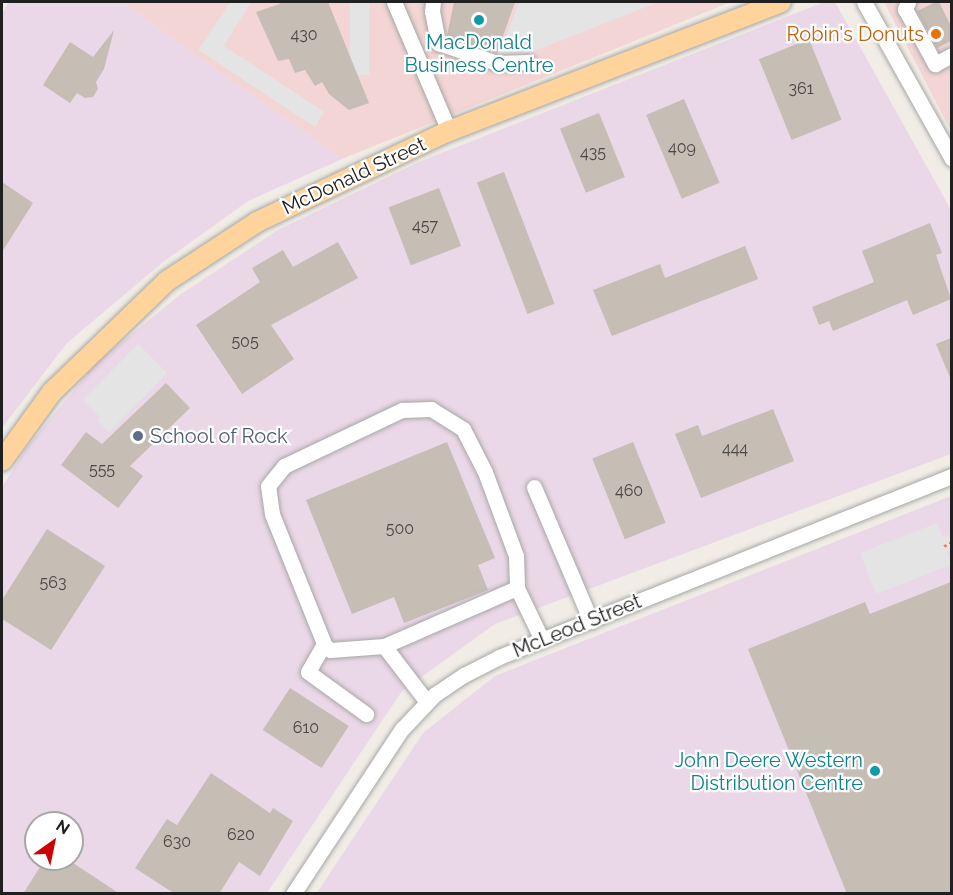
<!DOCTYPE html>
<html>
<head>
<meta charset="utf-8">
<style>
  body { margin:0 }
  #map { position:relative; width:953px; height:895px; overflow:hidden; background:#f1ede6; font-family:Raleway,sans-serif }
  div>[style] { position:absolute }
  .commercial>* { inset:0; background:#f2d5d4 }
  .industrial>* { inset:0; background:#ead7e7 }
  .parking>* { inset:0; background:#e4e4e4; transform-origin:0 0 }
  .building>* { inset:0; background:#c6bdb5; transform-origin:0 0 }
  .path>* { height:3px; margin-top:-1.5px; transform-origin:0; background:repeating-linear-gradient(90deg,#ff7768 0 3px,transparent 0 6px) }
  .roads { filter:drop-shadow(0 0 2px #a7a7a7) drop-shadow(0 0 2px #a7a7a7) }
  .minor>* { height:15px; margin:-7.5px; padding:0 7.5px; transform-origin:7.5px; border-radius:7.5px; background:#fff }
  .major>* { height:20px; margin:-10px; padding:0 10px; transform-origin:10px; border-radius:10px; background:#ffd49c }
  .dots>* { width:16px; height:16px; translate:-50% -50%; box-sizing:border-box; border:3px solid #fff; border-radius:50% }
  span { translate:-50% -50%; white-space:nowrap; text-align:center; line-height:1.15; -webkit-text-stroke:4.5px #fff; paint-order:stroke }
  .number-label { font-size:16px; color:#4a4745 }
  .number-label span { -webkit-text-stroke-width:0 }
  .food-label { font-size:20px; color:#c56008 }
  .right { translate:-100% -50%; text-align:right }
  .culture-label { font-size:20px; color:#0d838f }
  .street-label { font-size:20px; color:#202020 }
  .service-label { font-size:20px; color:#4e5e75 }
  .left { translate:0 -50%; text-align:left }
  .frame { position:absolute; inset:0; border:3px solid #202020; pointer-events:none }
  .north { position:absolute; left:24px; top:811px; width:60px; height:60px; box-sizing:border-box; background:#fff; border:2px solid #a6a6a6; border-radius:50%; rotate:33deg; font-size:16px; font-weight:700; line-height:24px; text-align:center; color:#202020 }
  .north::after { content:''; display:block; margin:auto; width:21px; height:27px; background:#cf0001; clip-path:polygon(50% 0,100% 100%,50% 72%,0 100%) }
</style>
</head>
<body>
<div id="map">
  <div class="commercial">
    <i style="clip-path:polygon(121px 2px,731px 2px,342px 159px)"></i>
    <i style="clip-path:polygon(884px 2px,951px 2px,951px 131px)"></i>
  </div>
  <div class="industrial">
    <i style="clip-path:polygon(9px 2px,121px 2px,342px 159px,248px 201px,162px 263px,67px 343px,2px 428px,2px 13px)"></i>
    <i style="clip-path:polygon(evenodd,824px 2px,835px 2px,951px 210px,951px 454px,495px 624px,402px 691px,267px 893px,2px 893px,2px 487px,27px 447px,97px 362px,181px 294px,278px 230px,419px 162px,824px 2px,36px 823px,72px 823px,72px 859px,36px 859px,36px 823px)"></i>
    <i style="clip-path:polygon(951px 496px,951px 893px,316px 894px,423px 733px,495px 676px)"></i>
  </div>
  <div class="parking">
    <i style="clip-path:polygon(230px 2px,251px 2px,224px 46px,324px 112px,315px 127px,198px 50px)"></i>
    <i style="left:350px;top:2px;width:19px;height:73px"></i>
    <i style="clip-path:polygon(519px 2px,659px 2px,514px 59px,499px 54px)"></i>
    <i style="clip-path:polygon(138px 344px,167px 373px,109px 433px,97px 421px,100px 417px,83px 400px)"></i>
    <i style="clip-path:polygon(937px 523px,943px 537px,951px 534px,951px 549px,947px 551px,951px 565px,876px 594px,860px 553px)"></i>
  </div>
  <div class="building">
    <i style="clip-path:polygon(279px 2px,328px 2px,369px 103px,349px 110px,329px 94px,322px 82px,315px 86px,305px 70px,295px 73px,289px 59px,278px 61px,256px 12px,280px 4px)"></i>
    <i style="clip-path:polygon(454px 2px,515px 2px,497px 53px,447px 36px)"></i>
    <i style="clip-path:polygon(936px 2px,939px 2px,951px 26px,951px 41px,937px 48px,917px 11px)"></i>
    <i style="clip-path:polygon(114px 30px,104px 69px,96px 82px,98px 89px,93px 97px,85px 98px,77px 93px,70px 103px,43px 85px,70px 42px,93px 57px)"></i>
    <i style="left:809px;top:39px;width:87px;height:54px;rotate:68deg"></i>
    <i style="left:684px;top:99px;width:91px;height:41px;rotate:67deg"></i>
    <i style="left:599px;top:113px;width:69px;height:42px;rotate:68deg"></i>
    <i style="left:504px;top:172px;width:141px;height:29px;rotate:69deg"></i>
    <i style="clip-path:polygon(2px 182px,33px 203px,2px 252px)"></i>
    <i style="left:439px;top:188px;width:62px;height:54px;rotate:69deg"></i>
    <i style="clip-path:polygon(930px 223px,942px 253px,936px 255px,951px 299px,913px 315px,907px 300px,833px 331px,829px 321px,819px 325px,812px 307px,874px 282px,862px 251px)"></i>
    <i style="clip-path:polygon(338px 242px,358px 278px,271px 325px,294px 359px,242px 394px,196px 325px,260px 282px,252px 268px,283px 250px,293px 267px)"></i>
    <i style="clip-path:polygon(745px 246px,758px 279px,612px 336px,593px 290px,660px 264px,665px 278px)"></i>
    <i style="clip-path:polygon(951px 338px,951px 380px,936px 344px)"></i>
    <i style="clip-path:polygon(166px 383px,190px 408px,130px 466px,143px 476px,118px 508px,61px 465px,86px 432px,102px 444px)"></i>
    <i style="clip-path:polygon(773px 409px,794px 461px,701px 498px,675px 434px,698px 425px,702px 436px)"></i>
    <i style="clip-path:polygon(447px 442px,495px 558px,478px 565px,488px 590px,404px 623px,394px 597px,352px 614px,306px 500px)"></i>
    <i style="left:633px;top:442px;width:87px;height:44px;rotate:68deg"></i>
    <i style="clip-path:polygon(47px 529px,105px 566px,51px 650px,2px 619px,2px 600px)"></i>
    <i style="clip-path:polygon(951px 582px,951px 894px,847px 894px,748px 649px,865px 602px,870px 614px)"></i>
    <i style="left:290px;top:688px;width:70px;height:50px;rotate:33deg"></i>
    <i style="clip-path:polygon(211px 773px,270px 813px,273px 808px,293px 821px,260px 876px,239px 862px,219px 894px,175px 894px,135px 868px,167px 819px,177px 825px)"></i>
    <i style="clip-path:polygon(45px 859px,67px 859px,120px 894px,23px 894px)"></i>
  </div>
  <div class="path">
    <i style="left:944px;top:546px;width:9px;rotate:-27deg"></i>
  </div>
  <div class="roads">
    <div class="minor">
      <i style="left:394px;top:2px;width:140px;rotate:66.9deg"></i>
      <i style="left:433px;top:2px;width:9px;rotate:96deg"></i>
      <i style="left:432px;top:11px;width:33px;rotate:79deg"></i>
      <i style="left:438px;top:43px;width:62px;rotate:18.7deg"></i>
      <i style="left:497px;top:63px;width:31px;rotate:-2deg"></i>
      <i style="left:864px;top:2px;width:180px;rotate:60.7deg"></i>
      <i style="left:908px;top:2px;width:8px;rotate:113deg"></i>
      <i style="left:905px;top:9px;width:63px;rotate:61.4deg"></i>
      <i style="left:935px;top:64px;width:19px;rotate:-28deg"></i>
      <i style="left:534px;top:487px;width:146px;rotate:67deg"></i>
      <i style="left:324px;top:644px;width:32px;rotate:120deg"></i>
      <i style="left:308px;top:672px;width:72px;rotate:35.9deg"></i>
      <i style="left:384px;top:646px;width:54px;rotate:175.8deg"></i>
      <i style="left:330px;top:650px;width:6px;rotate:-141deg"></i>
      <i style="left:325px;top:646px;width:142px;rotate:-111.9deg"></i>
      <i style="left:272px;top:514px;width:28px;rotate:-98deg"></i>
      <i style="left:268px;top:486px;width:26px;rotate:-51deg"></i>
      <i style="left:284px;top:466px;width:131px;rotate:-25.4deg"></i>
      <i style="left:402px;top:410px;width:29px;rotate:-2deg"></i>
      <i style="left:431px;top:409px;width:38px;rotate:32deg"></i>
      <i style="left:463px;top:429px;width:48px;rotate:62.9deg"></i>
      <i style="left:485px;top:472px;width:90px;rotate:69.7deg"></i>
      <i style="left:516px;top:556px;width:32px;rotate:88deg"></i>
      <i style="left:427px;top:702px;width:71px;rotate:-127.5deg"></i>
      <i style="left:384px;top:646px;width:145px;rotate:-23.6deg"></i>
      <i style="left:517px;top:588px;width:58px;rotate:64.3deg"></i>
      <i style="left:293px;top:894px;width:198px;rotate:-56.6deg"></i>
      <i style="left:402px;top:729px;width:47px;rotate:-46.7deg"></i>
      <i style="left:434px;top:695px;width:36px;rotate:-34deg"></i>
      <i style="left:464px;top:675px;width:39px;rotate:-27deg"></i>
      <i style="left:499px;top:657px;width:488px;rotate:-21.8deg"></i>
    </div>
    <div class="major">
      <i style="left:2px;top:461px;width:85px;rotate:-54.1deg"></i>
      <i style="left:52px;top:392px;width:160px;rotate:-44deg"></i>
      <i style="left:167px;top:281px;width:108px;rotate:-33.2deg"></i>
      <i style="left:257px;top:222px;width:212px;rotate:-25.4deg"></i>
      <i style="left:449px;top:131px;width:356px;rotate:-21.2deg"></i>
    </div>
  </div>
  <div class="dots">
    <i style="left:479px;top:20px;background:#0f9aa8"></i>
    <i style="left:936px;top:34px;background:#e8710a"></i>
    <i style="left:138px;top:436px;background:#5c6f8a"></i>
    <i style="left:875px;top:771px;background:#0f9aa8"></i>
  </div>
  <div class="number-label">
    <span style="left:304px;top:35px">430</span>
    <span style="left:801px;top:89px">361</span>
    <span style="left:682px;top:148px">409</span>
    <span style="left:593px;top:153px">435</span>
    <span style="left:425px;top:226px">457</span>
    <span style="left:245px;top:342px">505</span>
    <span style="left:735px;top:449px">444</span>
    <span style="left:102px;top:470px">555</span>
    <span style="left:629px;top:491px">460</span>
    <span style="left:400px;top:529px">500</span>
    <span style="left:53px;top:583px">563</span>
    <span style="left:306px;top:728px">610</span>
    <span style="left:241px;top:835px">620</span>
    <span style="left:177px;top:842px">630</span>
  </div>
  <div class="food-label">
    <span class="right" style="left:924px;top:34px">Robin's Donuts</span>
  </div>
  <div class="culture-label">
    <span style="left:479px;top:54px">MacDonald<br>Business Centre</span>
    <span class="right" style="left:863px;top:772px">John Deere Western<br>Distribution Centre</span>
  </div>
  <div class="street-label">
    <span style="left:354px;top:176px;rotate:-25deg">McDonald Street</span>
    <span style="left:577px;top:626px;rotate:-22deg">McLeod Street</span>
  </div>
  <div class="service-label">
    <span class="left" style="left:150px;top:436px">School of Rock</span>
  </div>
  <div class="frame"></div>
  <div class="north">N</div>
</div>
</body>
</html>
